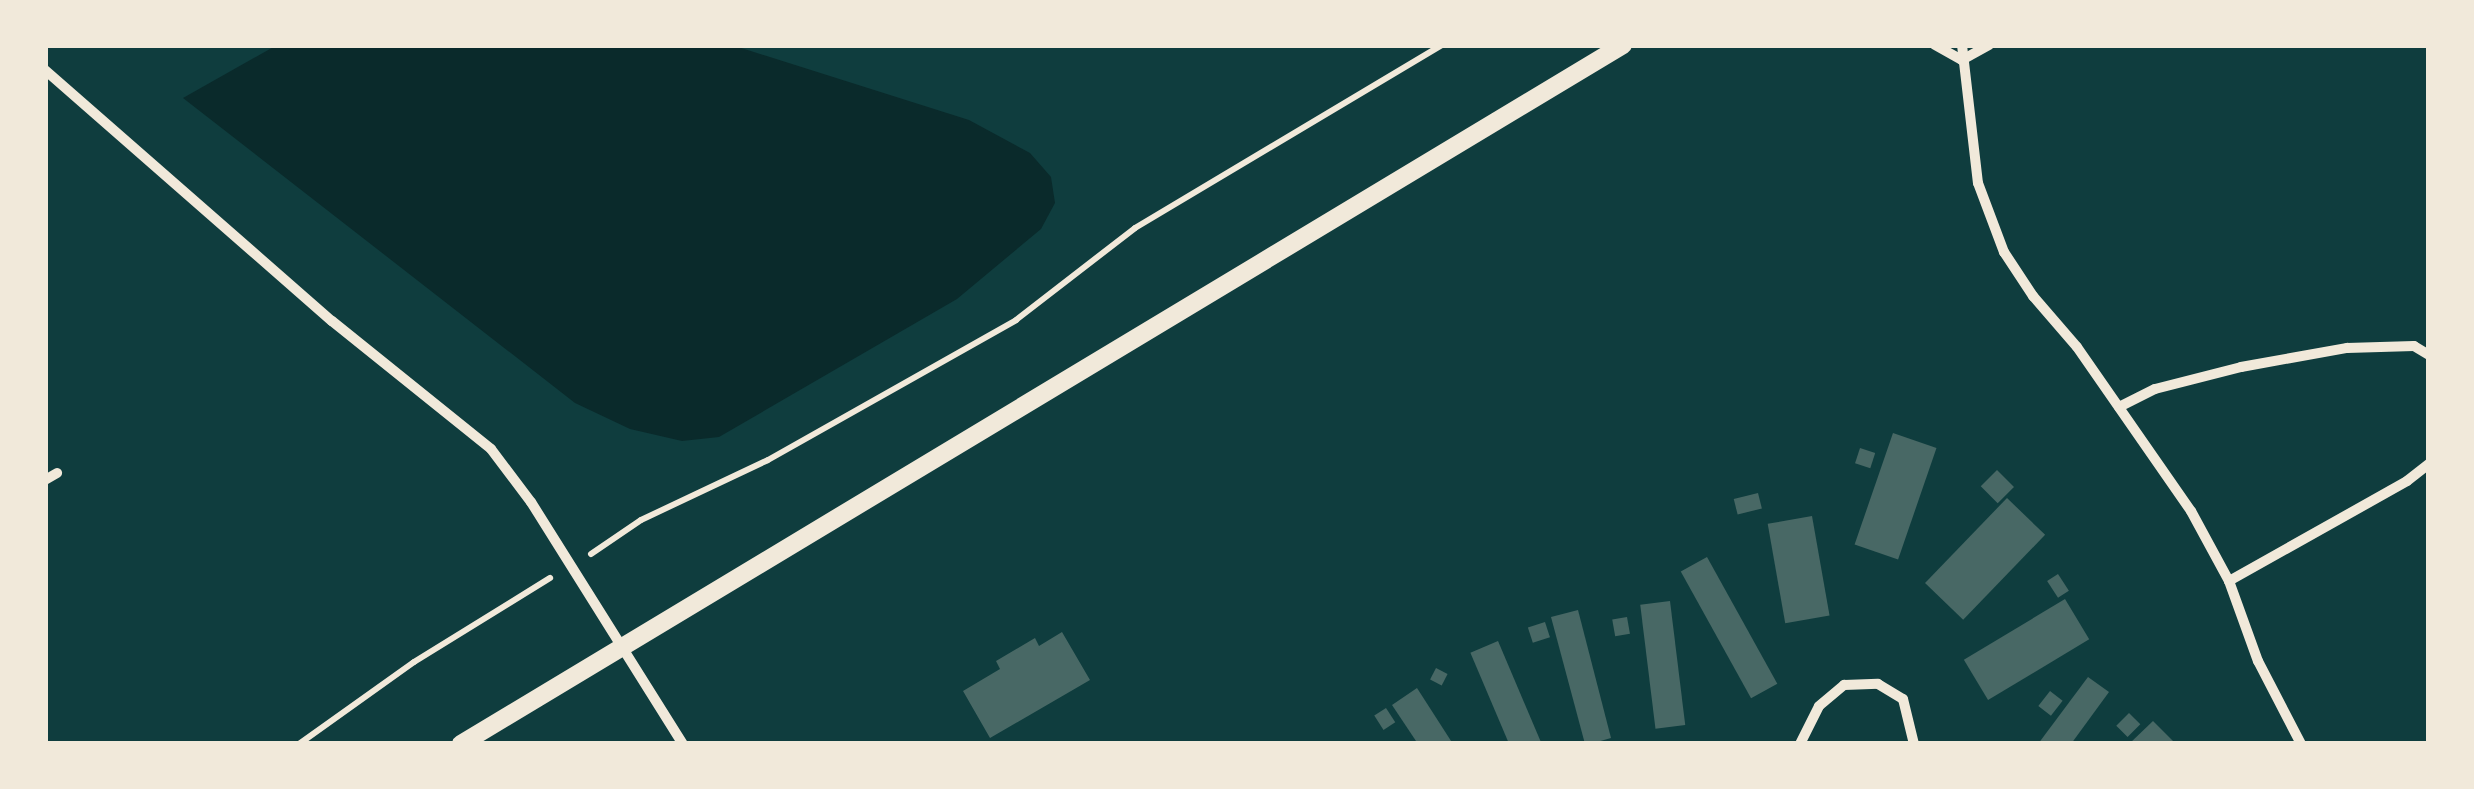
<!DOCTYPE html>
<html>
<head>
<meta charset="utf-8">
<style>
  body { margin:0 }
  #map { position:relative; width:2474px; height:789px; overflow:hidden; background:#0f3d3e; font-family:"Times New Roman",serif }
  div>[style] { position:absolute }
  .water>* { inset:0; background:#0a2a2b }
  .building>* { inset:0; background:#486865; transform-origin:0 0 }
  .path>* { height:6px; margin:-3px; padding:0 3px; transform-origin:3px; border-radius:3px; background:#f1e9da }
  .minor>* { height:10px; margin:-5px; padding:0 5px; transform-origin:5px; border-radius:5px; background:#f1e9da }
  .tertiary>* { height:18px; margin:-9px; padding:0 9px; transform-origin:9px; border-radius:9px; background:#f1e9da }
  span { translate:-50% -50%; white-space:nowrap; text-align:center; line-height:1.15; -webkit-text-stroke:8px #f1e9da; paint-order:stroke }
  .frame { position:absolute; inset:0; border:48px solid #f1e9da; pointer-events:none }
</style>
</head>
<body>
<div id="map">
  <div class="water">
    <i style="clip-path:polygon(277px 45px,732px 45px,969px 120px,1030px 153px,1051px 177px,1055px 203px,1041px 229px,957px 299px,719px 437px,682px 441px,630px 429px,575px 403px,183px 98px)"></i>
  </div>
  <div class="building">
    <i style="left:1893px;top:433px;width:46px;height:118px;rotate:19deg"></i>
    <i style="left:1860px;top:448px;width:16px;height:16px;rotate:18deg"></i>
    <i style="left:1997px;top:470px;width:24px;height:23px;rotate:45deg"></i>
    <i style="left:1758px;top:493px;width:16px;height:25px;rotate:76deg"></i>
    <i style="left:2007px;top:498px;width:53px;height:118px;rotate:44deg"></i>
    <i style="left:1812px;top:516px;width:101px;height:45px;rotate:80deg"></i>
    <i style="left:1707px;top:557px;width:145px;height:30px;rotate:61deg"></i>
    <i style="left:2058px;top:574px;width:20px;height:13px;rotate:57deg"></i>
    <i style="left:2065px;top:599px;width:47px;height:118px;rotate:59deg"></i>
    <i style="left:1670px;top:601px;width:125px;height:30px;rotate:83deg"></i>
    <i style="clip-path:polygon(1578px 610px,1611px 738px,1590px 744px,1585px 744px,1551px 617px)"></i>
    <i style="left:1627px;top:617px;width:17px;height:15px;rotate:80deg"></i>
    <i style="left:1545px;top:622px;width:16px;height:18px;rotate:72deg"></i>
    <i style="clip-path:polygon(1062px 632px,1090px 680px,990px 738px,963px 691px,1000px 669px,996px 661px,1035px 638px,1039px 646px)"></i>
    <i style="left:1498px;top:641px;width:112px;height:30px;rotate:67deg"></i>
    <i style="left:1436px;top:668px;width:13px;height:13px;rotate:27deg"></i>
    <i style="clip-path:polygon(2088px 677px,2109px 692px,2071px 744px,2038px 744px)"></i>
    <i style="clip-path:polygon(1417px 688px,1453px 744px,1418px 744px,1392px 705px)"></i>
    <i style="left:2050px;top:691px;width:16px;height:19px;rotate:38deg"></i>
    <i style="left:1386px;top:708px;width:17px;height:14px;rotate:57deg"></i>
    <i style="left:2129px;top:713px;width:16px;height:18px;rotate:45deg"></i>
    <i style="clip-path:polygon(2153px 721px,2176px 744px,2129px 744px)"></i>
  </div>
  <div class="path">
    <i style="left:591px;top:554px;width:60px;rotate:-34.2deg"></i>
    <i style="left:641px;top:520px;width:140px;rotate:-25.3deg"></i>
    <i style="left:768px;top:460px;width:285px;rotate:-29.4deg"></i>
    <i style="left:1016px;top:320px;width:150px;rotate:-37.7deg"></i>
    <i style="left:1135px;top:228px;width:357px;rotate:-30.8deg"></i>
    <i style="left:299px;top:744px;width:141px;rotate:-35.5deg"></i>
    <i style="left:414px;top:662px;width:160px;rotate:-31.7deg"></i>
  </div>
  <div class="minor">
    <i style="left:1935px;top:45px;width:31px;rotate:29deg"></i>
    <i style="left:1962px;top:45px;width:139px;rotate:83.4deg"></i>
    <i style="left:1978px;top:183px;width:74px;rotate:69.4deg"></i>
    <i style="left:2004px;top:252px;width:53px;rotate:56.6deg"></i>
    <i style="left:2033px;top:296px;width:67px;rotate:49.2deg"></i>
    <i style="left:2077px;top:347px;width:200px;rotate:55.2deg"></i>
    <i style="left:2191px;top:511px;width:80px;rotate:61.5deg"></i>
    <i style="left:2229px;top:581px;width:85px;rotate:70.1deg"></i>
    <i style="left:2258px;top:661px;width:93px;rotate:62.6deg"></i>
    <i style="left:1962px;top:60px;width:31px;rotate:-29deg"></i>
    <i style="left:45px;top:70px;width:381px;rotate:41.2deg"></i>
    <i style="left:332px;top:321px;width:204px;rotate:38.8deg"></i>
    <i style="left:491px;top:449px;width:66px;rotate:53deg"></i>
    <i style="left:531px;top:502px;width:286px;rotate:57.9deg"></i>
    <i style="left:2119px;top:407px;width:40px;rotate:-26.6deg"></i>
    <i style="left:2155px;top:389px;width:89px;rotate:-14.3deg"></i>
    <i style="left:2241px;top:367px;width:108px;rotate:-10.2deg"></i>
    <i style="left:2347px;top:348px;width:67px;rotate:-1.7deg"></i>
    <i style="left:2414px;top:346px;width:17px;rotate:31deg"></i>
    <i style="left:45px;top:480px;width:14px;rotate:-30deg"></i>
    <i style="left:2229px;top:581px;width:204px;rotate:-29.3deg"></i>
    <i style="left:2407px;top:481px;width:28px;rotate:-38deg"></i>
    <i style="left:1800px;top:744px;width:42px;rotate:-63.4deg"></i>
    <i style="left:1819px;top:706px;width:33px;rotate:-40deg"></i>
    <i style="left:1844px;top:685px;width:34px;rotate:-2deg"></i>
    <i style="left:1878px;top:684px;width:29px;rotate:31deg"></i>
    <i style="left:1903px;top:699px;width:46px;rotate:76.3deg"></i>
  </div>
  <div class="tertiary">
    <i style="left:461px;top:744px;width:1356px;rotate:-31.03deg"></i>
  </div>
  <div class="frame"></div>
</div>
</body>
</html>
